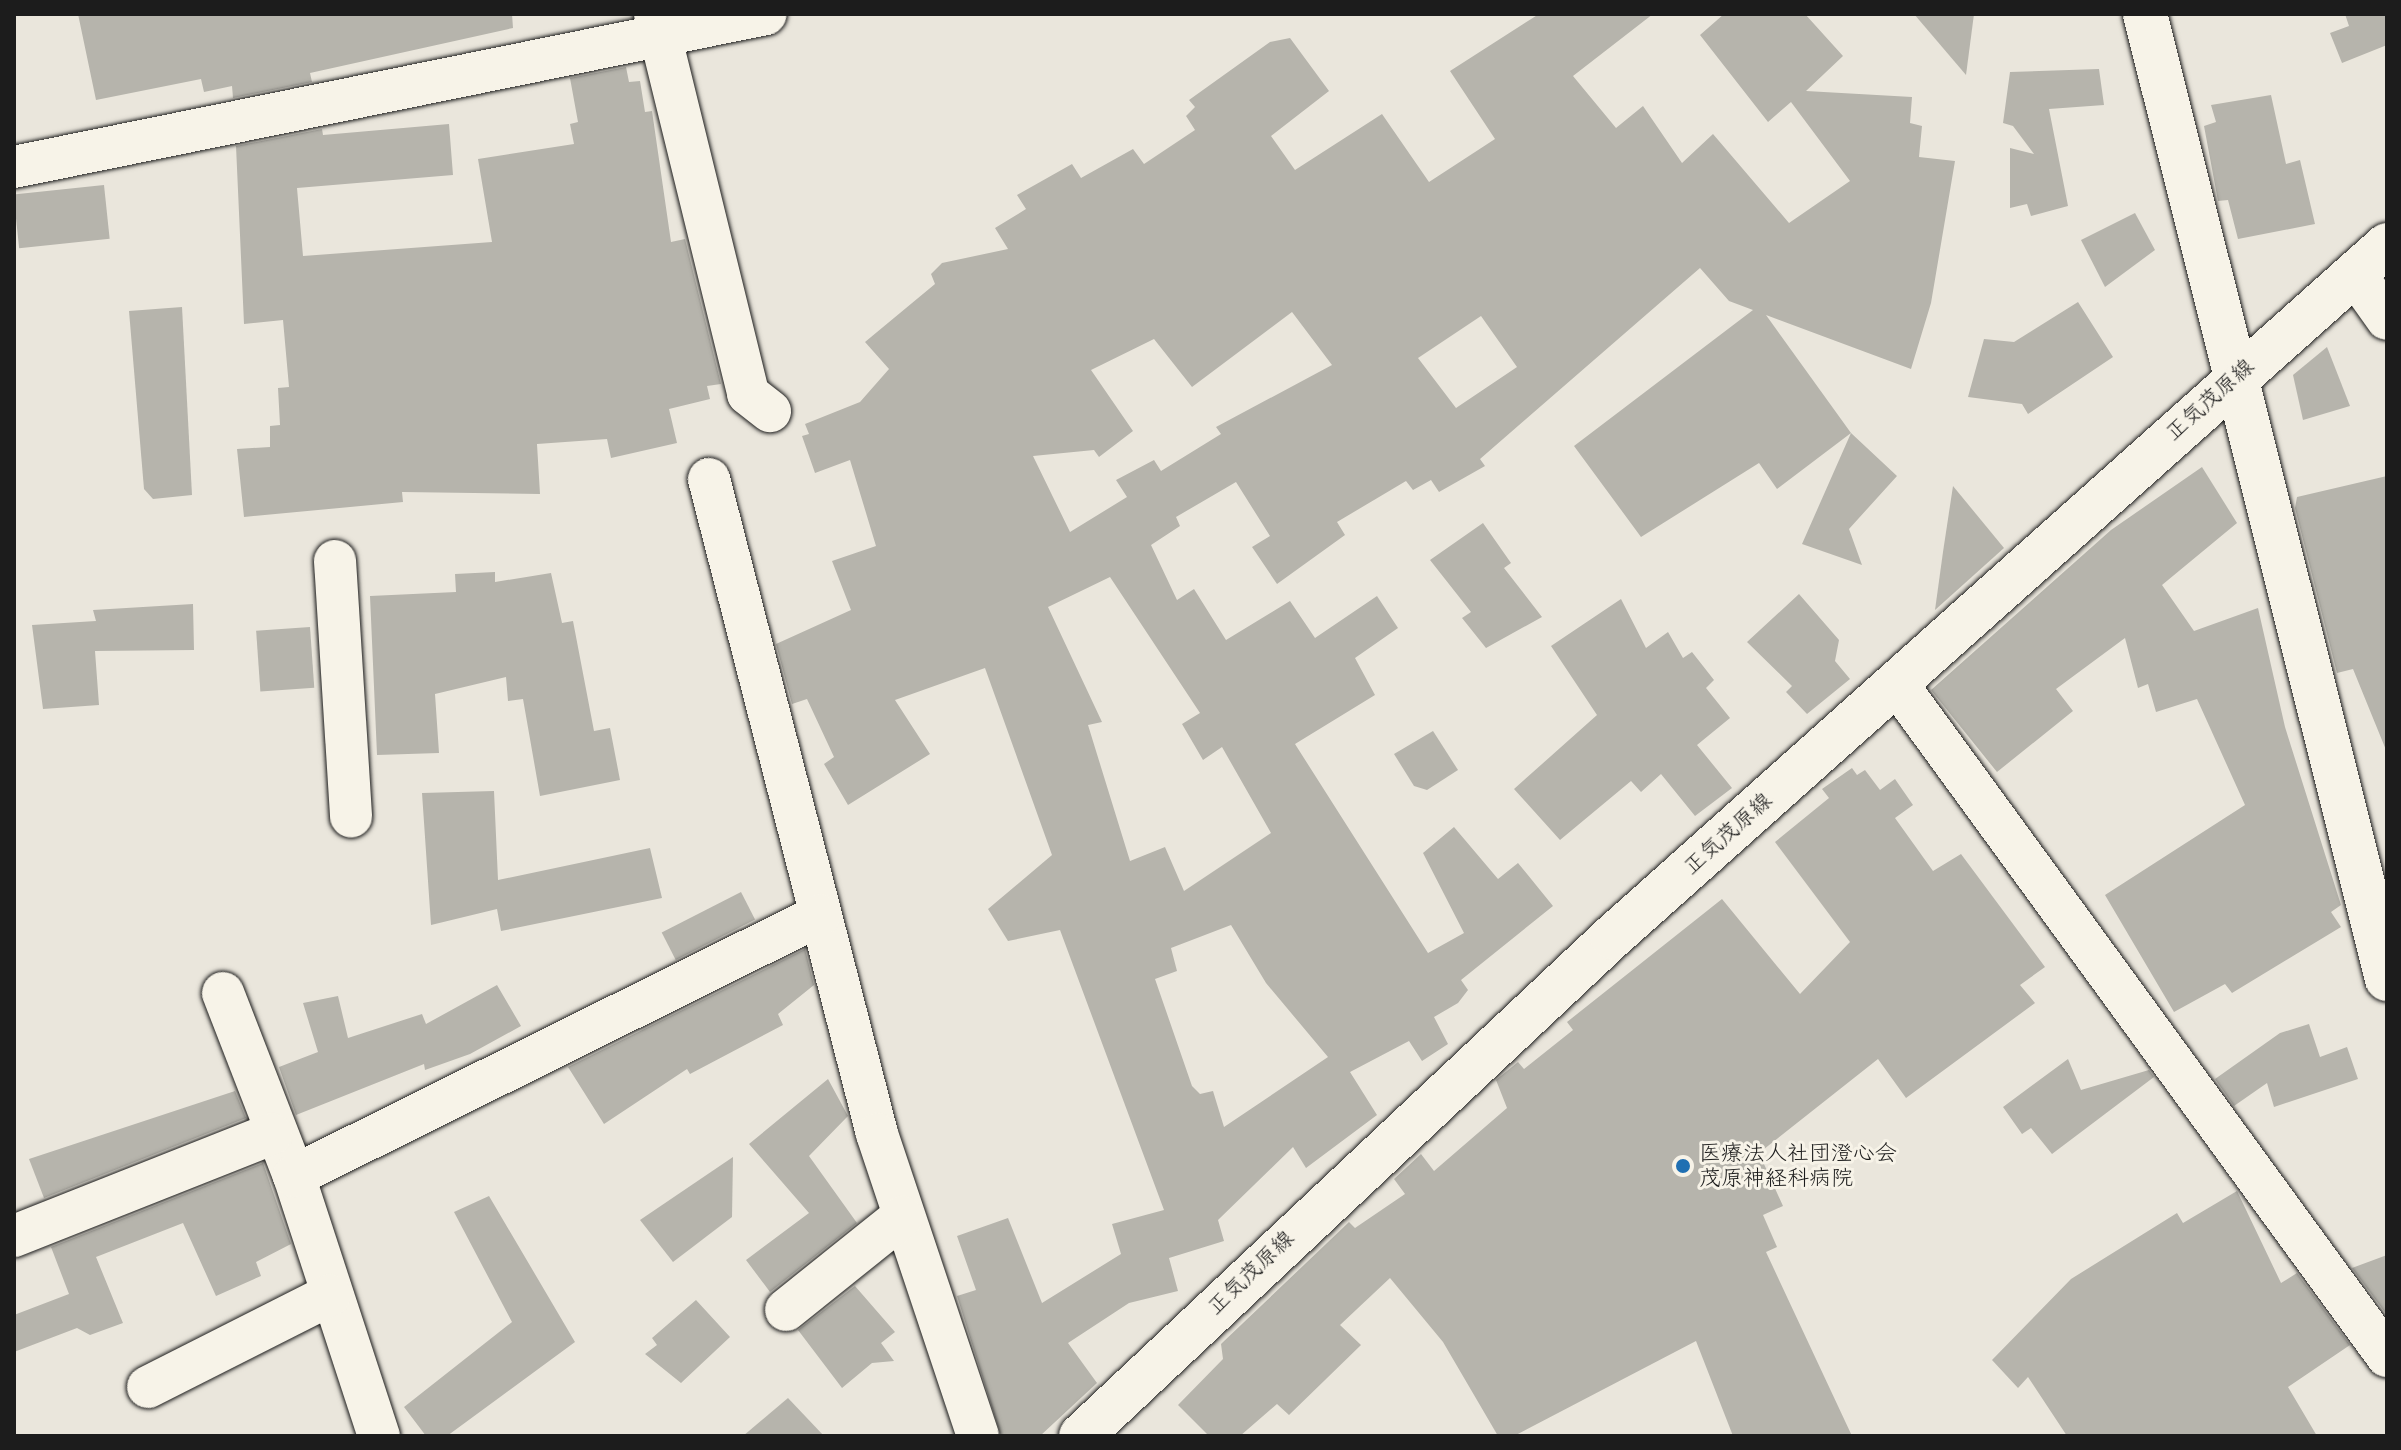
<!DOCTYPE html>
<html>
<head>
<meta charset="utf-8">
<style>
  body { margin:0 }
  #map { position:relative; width:2401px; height:1450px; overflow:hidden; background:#eae6dc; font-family:"Comic Neue","Klee One",sans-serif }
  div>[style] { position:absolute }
  .building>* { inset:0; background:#b6b4ac; transform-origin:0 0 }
  .roads { filter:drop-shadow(0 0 2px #1c1c1c) drop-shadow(0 0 2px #1c1c1c) }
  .street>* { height:42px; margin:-21px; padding:0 21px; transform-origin:21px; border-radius:21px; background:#f7f3e8 }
  .secondary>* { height:44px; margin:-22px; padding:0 22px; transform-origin:22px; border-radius:22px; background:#f7f3e8 }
  .dots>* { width:22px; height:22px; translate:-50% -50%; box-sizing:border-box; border:4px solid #f7f3e8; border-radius:50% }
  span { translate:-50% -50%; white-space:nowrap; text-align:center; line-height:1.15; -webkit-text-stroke:6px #f7f3e8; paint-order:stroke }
  .street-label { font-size:22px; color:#1c1c1c }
  .poi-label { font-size:22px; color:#1c1c1c }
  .left { translate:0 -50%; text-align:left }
  .frame { position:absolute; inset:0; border:16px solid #1c1c1c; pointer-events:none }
</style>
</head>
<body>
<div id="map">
  <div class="building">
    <i style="clip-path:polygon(78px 14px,512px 14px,513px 28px,310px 73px,312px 82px,233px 98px,232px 86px,204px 92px,201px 79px,96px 100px)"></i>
    <i style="clip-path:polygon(evenodd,1539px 14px,1653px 14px,1573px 76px,1616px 128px,1643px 106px,1682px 163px,1713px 134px,1789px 223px,1850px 181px,1791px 102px,1768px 122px,1700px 35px,1724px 14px,1805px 14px,1843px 56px,1806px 91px,1912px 97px,1910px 123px,1922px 126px,1919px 157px,1955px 161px,1931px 303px,1911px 369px,1766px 315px,1851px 433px,1897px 476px,1849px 529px,1862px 565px,1802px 544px,1851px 433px,1777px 489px,1759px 463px,1641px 537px,1574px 446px,1753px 310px,1729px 301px,1700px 268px,1480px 459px,1485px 466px,1439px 492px,1431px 480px,1413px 490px,1406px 481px,1337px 522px,1345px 535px,1277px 584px,1252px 547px,1270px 536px,1236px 482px,1176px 517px,1180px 526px,1151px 545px,1177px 600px,1194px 589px,1226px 640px,1290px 601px,1315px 638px,1377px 596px,1398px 628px,1355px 658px,1375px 695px,1295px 744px,1428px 953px,1464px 933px,1423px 853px,1454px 827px,1498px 879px,1518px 863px,1553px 906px,1461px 980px,1468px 990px,1458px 1003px,1434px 1017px,1448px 1044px,1422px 1061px,1409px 1041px,1350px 1072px,1377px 1115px,1306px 1168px,1293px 1147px,1218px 1220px,1224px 1241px,1169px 1258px,1178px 1291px,1129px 1303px,1068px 1343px,1097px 1383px,1040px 1436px,1001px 1436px,957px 1296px,976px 1290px,957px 1236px,1008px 1218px,1042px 1303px,1121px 1254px,1112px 1224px,1164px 1210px,1060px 930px,1008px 941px,988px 909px,1052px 855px,985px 668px,895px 700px,930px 754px,848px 805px,824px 764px,834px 757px,807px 699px,792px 704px,776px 644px,851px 610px,832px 561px,876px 546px,850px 460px,815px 473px,802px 436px,809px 434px,805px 424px,860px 402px,889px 369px,865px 342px,935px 284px,931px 274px,942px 263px,1008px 249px,995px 228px,1026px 209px,1017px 195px,1072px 164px,1081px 178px,1133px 149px,1144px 164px,1195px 130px,1186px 116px,1195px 107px,1189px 100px,1270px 42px,1290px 38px,1329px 91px,1271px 136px,1295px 170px,1382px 114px,1429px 182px,1495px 139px,1450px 71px,1539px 14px,1292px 312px,1332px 365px,1216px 427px,1221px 434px,1161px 471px,1154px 460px,1116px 480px,1127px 497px,1070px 532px,1033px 456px,1094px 450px,1099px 457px,1133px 431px,1091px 370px,1154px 339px,1192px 387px,1292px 312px,1539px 14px,1481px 316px,1517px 367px,1456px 408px,1418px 358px,1481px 316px,1539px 14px,1110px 577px,1200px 713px,1182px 724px,1203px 760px,1222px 747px,1271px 833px,1184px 891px,1165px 847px,1130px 861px,1088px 725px,1102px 722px,1048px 607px,1110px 577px,1539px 14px,1231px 925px,1266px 983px,1328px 1057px,1224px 1127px,1213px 1091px,1200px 1094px,1192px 1086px,1155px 979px,1177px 971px,1171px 948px,1231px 925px)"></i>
    <i style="clip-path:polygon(1914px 14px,1974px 14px,1966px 75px)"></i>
    <i style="clip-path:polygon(2345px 14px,2387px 14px,2387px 45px,2342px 63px,2330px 33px,2349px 26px)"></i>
    <i style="clip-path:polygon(626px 67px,629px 82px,640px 81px,645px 112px,652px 111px,671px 242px,685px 239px,721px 384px,707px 386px,710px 399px,669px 409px,677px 443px,611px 458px,607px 439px,537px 444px,540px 494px,402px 492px,403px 502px,244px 517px,237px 449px,270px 447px,270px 426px,280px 425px,278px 388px,289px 387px,283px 320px,244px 324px,236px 146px,322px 129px,323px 135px,449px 124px,453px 175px,297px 188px,303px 256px,492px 242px,478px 159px,574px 144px,570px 124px,578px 122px,570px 78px)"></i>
    <i style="clip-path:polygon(2099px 69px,2104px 105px,2049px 109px,2068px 206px,2031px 216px,2027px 204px,2010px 208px,2010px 148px,2034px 154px,2013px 126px,2003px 123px,2010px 72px)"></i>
    <i style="clip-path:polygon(2271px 95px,2286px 164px,2300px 160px,2315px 224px,2238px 239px,2228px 200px,2218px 201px,2204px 126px,2216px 122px,2211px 105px)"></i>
    <i style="left:104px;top:185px;width:54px;height:91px;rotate:84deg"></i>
    <i style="clip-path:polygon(2135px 213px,2155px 250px,2105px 287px,2081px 240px)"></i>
    <i style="clip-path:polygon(2078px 302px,2113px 357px,2028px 414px,2022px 404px,1968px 397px,1984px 339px,2014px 342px)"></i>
    <i style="clip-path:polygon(182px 307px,192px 495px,153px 499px,144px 489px,129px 311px)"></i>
    <i style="clip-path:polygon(2327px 347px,2350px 406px,2303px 420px,2293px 375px)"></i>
    <i style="clip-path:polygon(2202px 467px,2237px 523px,2162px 585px,2194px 631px,2258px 608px,2285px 727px,2341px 905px,2331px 912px,2341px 927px,2232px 993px,2225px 984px,2174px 1012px,2105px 895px,2245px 805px,2197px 699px,2156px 712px,2148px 684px,2138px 688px,2125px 638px,2056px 689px,2073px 711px,1997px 772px,1931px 690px,2111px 530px)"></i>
    <i style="clip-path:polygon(2387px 476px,2387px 750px,2386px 750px,2353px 669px,2337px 673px,2295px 508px,2297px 497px)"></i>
    <i style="clip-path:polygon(1953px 486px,2004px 548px,1935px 610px,1943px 552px)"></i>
    <i style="clip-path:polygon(1483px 523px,1511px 563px,1504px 568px,1542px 617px,1486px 648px,1462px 618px,1471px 612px,1430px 560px)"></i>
    <i style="clip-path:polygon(495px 572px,495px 582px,551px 573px,562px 623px,573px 621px,594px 731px,610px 728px,620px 780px,540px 796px,523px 699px,508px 701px,506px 677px,435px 694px,439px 753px,377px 755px,370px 596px,456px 592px,455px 574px)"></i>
    <i style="clip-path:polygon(1799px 594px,1839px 640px,1835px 661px,1850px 679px,1807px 714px,1786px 692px,1792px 686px,1747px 642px)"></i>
    <i style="clip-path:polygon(1621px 599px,1646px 648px,1668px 632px,1683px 658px,1692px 652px,1714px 680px,1706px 688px,1730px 718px,1697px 745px,1732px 788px,1695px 816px,1661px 774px,1641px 792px,1631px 781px,1560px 840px,1514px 789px,1597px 715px,1551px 646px)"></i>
    <i style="clip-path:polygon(193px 604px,194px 650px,95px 651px,99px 705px,43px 709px,32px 625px,96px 621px,93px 610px)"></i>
    <i style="left:310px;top:627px;width:61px;height:54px;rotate:86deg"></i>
    <i style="clip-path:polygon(1433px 731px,1458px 770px,1427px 790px,1414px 786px,1394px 754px)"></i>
    <i style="clip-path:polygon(1852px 768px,1857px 775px,1865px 770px,1880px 790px,1895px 779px,1913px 805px,1895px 818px,1933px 871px,1961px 854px,2045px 967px,2020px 985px,2035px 1003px,1906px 1098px,1878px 1059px,1759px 1153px,1783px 1206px,1763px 1215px,1777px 1247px,1766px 1252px,1852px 1436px,1733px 1436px,1696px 1341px,1514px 1436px,1498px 1436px,1443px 1342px,1390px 1278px,1340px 1325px,1361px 1345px,1289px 1415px,1277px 1404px,1240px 1436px,1209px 1436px,1178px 1405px,1223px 1359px,1221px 1344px,1349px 1222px,1355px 1228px,1405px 1194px,1394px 1179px,1421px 1154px,1434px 1171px,1507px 1108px,1496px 1080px,1518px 1062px,1524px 1069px,1573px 1030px,1567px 1022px,1722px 899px,1800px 994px,1850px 942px,1775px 842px,1829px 798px,1822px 789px)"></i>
    <i style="clip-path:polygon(494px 791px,498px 880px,650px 848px,662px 898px,501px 931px,497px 909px,431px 925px,422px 793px)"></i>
    <i style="left:741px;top:892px;width:31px;height:89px;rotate:63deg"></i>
    <i style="clip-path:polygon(805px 949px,814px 985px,778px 1014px,783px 1025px,690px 1074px,687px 1069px,604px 1124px,568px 1067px)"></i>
    <i style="clip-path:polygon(497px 985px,521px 1026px,470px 1054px,425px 1070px,424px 1064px,296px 1115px,279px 1067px,318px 1052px,303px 1003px,338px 996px,348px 1038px,422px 1014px,426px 1024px)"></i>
    <i style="clip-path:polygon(2309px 1024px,2320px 1057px,2347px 1047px,2358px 1079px,2274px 1107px,2267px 1083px,2234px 1106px,2215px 1079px,2280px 1033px)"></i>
    <i style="clip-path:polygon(2068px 1059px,2081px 1090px,2149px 1070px,2154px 1077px,2052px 1154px,2031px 1128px,2022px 1134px,2003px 1107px)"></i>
    <i style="clip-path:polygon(828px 1079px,848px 1116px,809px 1156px,857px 1223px,770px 1292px,746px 1260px,809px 1213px,749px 1144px)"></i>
    <i style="clip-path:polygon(235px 1091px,246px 1118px,44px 1198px,29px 1159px)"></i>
    <i style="clip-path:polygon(733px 1157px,732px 1217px,673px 1262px,640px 1220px)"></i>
    <i style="clip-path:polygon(263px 1163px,291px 1244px,256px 1262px,261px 1276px,216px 1296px,183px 1223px,96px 1257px,123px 1323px,90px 1335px,77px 1328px,14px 1352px,14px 1315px,69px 1294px,51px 1247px)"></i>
    <i style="clip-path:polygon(2237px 1191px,2281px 1283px,2297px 1273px,2350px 1345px,2288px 1387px,2317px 1436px,2067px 1436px,2028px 1377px,2018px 1388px,1992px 1360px,2071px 1279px,2177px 1213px,2183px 1223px)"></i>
    <i style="clip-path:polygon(489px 1196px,575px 1342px,447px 1436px,426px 1436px,404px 1407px,512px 1322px,454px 1212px)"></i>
    <i style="clip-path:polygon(2387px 1255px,2387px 1315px,2352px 1268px)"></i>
    <i style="clip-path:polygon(855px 1286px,895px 1332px,881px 1343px,894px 1361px,872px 1363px,842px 1388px,798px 1330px)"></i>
    <i style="clip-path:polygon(696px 1300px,730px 1337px,681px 1383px,645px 1354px,657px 1345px,652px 1338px)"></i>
    <i style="clip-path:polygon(788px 1398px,824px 1436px,743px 1436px)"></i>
  </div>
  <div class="roads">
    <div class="street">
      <i style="left:655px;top:14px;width:391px;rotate:76.2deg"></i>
      <i style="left:748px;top:394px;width:28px;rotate:38deg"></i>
      <i style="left:14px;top:167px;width:767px;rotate:-11.5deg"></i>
      <i style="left:2355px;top:274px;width:55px;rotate:54.6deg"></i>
      <i style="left:709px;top:479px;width:676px;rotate:75.61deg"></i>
      <i style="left:877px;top:1134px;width:318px;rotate:71.5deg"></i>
      <i style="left:335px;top:561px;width:256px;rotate:86.4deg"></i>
      <i style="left:1897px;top:684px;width:832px;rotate:53.9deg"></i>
      <i style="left:223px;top:993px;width:196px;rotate:68.8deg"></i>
      <i style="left:294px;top:1176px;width:274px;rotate:71.9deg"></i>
      <i style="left:294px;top:1176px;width:587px;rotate:-26.39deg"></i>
      <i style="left:14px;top:1236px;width:277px;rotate:-21.6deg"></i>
      <i style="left:786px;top:1310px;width:149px;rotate:-38.7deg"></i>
      <i style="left:148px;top:1387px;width:204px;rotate:-26.8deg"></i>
    </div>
    <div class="secondary">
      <i style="left:2145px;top:14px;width:995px;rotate:75.92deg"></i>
      <i style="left:1081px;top:1436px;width:729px;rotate:-43.22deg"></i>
      <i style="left:1612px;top:937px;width:1039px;rotate:-41.76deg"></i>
    </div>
  </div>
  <div class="dots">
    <i style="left:1683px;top:1166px;background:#1f6fb2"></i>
  </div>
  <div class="street-label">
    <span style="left:2210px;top:400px;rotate:-42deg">正気茂原線</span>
    <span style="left:1728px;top:834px;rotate:-42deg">正気茂原線</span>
    <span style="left:1251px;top:1273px;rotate:-44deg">正気茂原線</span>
  </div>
  <div class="poi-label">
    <span class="left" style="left:1699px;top:1166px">医療法人社団澄心会<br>茂原神経科病院</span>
  </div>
  <div class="frame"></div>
</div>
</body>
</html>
